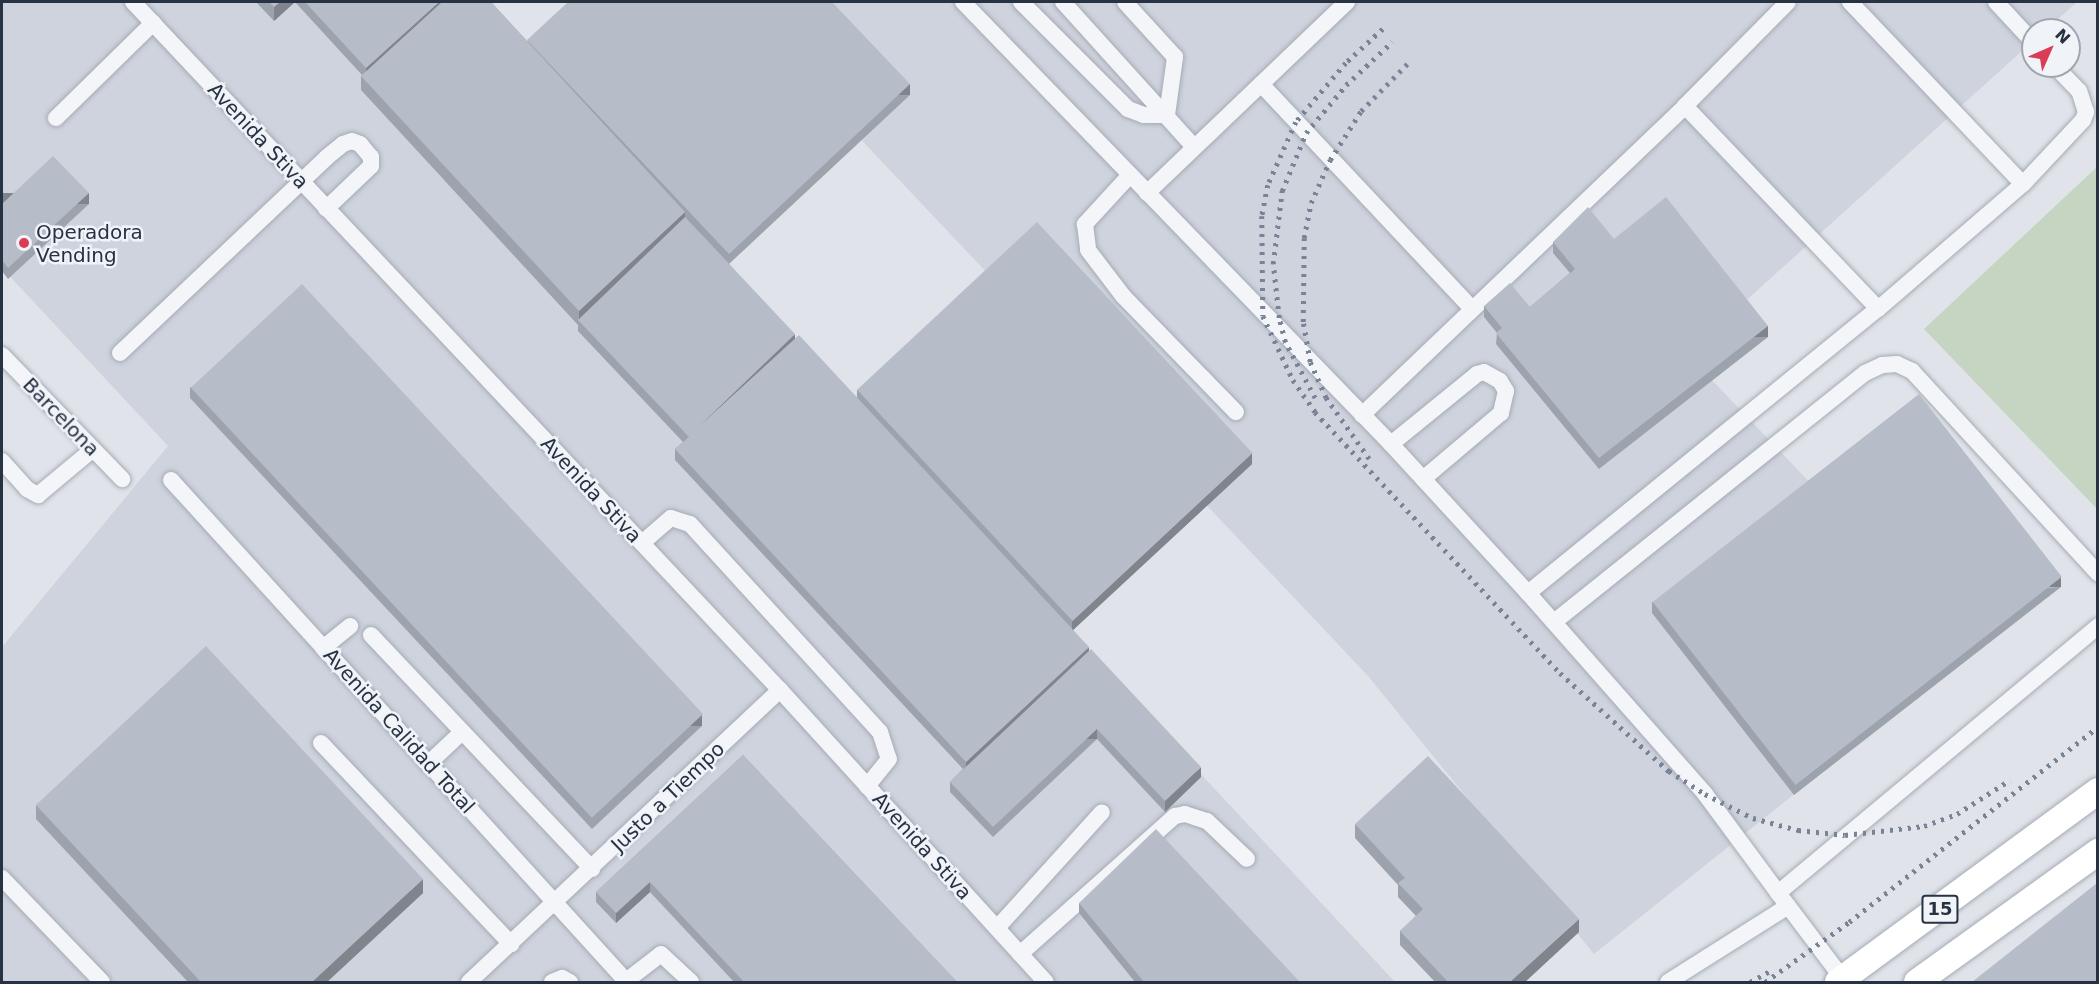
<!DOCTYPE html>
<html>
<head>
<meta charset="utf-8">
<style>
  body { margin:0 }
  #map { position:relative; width:2099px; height:984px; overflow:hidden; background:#e0e4ea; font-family:"DejaVu Sans",sans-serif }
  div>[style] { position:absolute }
  .built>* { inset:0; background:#ced3dd }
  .green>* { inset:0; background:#c6d5c1 }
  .roads { filter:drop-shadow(0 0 2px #a5abb5) drop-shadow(0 0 2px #a5abb5) }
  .minor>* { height:16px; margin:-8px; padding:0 8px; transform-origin:8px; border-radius:8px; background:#f4f5f8 }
  .highway>* { height:26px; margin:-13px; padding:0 13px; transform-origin:13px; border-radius:13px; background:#fff }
  .rail>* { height:4.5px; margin-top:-2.25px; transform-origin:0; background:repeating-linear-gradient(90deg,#788395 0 3px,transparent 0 9px) }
  .wall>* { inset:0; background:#9da3ac }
  .shaded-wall>* { inset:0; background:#80848c; transform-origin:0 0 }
  .building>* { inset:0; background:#b7bdc8; transform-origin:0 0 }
  .dots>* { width:16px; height:16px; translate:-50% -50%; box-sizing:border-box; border:3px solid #f0f3f8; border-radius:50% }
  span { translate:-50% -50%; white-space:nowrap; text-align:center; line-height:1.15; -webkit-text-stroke:5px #f0f3f8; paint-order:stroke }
  .shield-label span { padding:2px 4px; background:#f0f3f8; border:2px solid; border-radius:4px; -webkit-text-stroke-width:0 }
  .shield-label { font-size:18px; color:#273243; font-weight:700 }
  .street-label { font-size:20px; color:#273243 }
  .poi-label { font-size:20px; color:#273243 }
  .left { translate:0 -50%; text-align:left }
  .frame { position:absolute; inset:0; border:3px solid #273243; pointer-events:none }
  .north { position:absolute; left:2021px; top:18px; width:60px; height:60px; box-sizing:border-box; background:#f0f3f8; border:2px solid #a0a6b0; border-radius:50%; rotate:45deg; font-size:16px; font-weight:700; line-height:24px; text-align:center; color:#273243 }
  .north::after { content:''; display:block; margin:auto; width:21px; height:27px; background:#d93c54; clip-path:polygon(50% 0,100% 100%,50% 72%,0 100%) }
</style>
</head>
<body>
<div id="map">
  <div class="built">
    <i style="clip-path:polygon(2px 2px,480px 2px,1395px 982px,2px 982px,2px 647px,168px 446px,2px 268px)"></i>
    <i style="clip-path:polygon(731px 2px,2077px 2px,2046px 30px,2033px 30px,2033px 41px,1687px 354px,1972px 652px,1594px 954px,1368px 676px)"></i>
  </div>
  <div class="green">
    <i style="clip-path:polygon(2097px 167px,2097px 509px,1924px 329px)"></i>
  </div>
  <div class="roads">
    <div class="minor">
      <i style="left:133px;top:2px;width:944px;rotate:46.76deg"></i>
      <i style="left:780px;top:690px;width:395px;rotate:47.7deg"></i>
      <i style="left:963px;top:2px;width:615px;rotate:45.92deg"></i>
      <i style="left:1391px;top:444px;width:202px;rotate:47.4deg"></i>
      <i style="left:1528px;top:593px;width:268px;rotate:48.6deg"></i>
      <i style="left:1705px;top:794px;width:139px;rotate:53.5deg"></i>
      <i style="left:1021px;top:2px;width:151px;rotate:45deg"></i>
      <i style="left:1128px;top:109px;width:17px;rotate:21deg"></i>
      <i style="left:1144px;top:115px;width:23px"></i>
      <i style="left:1167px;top:115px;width:59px;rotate:-82.1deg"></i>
      <i style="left:1175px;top:57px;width:74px;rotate:-132.3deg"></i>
      <i style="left:1063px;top:2px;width:195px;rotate:47.9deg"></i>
      <i style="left:1850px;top:2px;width:251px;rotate:46.5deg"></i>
      <i style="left:1996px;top:2px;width:54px;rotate:47.2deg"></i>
      <i style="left:1261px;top:84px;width:308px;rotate:46.8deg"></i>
      <i style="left:1685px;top:106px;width:280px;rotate:46.4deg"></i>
      <i style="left:56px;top:118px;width:136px;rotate:-44.4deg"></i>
      <i style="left:1130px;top:175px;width:67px;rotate:132.6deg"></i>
      <i style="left:1085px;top:224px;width:26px;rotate:83deg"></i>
      <i style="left:1088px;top:250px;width:58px;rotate:52.7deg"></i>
      <i style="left:1123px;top:296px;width:162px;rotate:45.8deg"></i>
      <i style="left:1147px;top:193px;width:277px;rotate:-43.7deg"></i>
      <i style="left:120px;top:353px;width:285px;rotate:-43.4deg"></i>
      <i style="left:327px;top:157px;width:21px;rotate:-39deg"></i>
      <i style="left:343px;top:144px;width:9px;rotate:-18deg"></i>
      <i style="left:352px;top:141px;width:9px;rotate:21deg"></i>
      <i style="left:360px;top:144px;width:17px;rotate:50deg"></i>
      <i style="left:371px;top:157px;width:9px;rotate:90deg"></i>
      <i style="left:371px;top:166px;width:62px;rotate:136.3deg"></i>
      <i style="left:2px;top:355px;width:173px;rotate:45.9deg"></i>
      <i style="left:1362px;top:415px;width:447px;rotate:-43.7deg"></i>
      <i style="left:1685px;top:106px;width:146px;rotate:-45.3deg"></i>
      <i style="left:1391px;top:444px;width:111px;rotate:-39.1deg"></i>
      <i style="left:1477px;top:374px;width:7px;rotate:-16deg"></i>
      <i style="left:1484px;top:372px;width:18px;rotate:29deg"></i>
      <i style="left:1500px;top:381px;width:12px;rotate:59deg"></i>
      <i style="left:1506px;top:391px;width:23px;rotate:103deg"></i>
      <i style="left:1501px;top:413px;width:102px;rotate:139.8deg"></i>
      <i style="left:2px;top:461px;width:38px;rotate:48deg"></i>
      <i style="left:27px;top:489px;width:13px;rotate:29deg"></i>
      <i style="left:38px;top:495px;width:70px;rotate:-39.8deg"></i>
      <i style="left:171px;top:480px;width:678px;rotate:47.75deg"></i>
      <i style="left:642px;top:543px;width:38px;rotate:-41deg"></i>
      <i style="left:671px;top:518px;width:20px;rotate:18deg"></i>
      <i style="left:690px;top:524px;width:282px;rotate:47.6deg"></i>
      <i style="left:880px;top:732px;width:28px;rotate:72deg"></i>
      <i style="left:889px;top:759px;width:35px;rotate:129deg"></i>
      <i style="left:1528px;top:593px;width:451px;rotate:-39.1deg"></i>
      <i style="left:1878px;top:309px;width:191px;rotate:-40.8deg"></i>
      <i style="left:2023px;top:184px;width:88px;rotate:-46.8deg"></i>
      <i style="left:2083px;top:120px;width:9px;rotate:-69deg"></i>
      <i style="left:2086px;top:112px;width:22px;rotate:-108deg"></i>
      <i style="left:2079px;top:91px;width:35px;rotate:-134deg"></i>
      <i style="left:1554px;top:622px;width:398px;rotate:-38.7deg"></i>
      <i style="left:1865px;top:373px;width:19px;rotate:-25deg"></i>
      <i style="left:1882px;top:365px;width:15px;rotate:-4deg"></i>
      <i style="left:1897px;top:364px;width:17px;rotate:25deg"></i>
      <i style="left:1912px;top:371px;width:275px;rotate:47.4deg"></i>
      <i style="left:371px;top:635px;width:322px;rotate:46.6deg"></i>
      <i style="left:323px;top:648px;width:35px;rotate:-39deg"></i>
      <i style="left:321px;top:743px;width:277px;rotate:46.6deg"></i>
      <i style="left:428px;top:764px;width:47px;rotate:-43.3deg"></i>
      <i style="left:2px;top:878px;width:144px;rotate:46.1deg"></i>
      <i style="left:1778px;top:893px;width:417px;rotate:-39.8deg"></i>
      <i style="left:997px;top:928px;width:156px;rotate:-47.8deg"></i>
      <i style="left:1020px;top:954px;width:208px;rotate:-41.7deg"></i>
      <i style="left:1175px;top:816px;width:10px;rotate:-11deg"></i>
      <i style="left:1185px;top:814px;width:23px;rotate:18deg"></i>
      <i style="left:1207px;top:821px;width:55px;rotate:43.5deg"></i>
      <i style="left:626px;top:981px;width:44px;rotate:-37.6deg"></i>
      <i style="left:661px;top:954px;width:41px;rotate:43deg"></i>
      <i style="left:469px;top:982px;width:427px;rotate:-43.2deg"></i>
      <i style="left:552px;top:982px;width:11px;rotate:-22deg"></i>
      <i style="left:562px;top:978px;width:9px;rotate:27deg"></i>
      <i style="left:1668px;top:982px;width:142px;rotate:-32.3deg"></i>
      <i style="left:1788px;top:906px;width:91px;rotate:53deg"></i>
    </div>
    <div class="highway">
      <i style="left:1838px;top:982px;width:323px;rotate:-36.3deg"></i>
      <i style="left:1917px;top:982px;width:223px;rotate:-35.7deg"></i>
    </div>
  </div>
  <div class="rail">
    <i style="left:1383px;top:29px;width:50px;rotate:137.4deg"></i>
    <i style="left:1346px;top:63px;width:77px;rotate:130.3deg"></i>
    <i style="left:1296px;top:122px;width:69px;rotate:114deg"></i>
    <i style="left:1268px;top:185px;width:32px;rotate:101deg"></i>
    <i style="left:1262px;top:216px;width:100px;rotate:89.4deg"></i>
    <i style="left:1263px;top:316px;width:71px;rotate:64.9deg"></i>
    <i style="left:1293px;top:380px;width:39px;rotate:55deg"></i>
    <i style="left:1315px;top:412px;width:358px;rotate:46.8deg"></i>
    <i style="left:1560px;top:673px;width:147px;rotate:42deg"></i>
    <i style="left:1669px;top:771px;width:43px;rotate:32.6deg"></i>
    <i style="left:1705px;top:794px;width:54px;rotate:26.6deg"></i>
    <i style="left:1753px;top:818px;width:47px;rotate:14.9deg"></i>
    <i style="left:1798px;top:830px;width:47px;rotate:6.1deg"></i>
    <i style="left:1845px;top:835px;width:80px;rotate:-6.5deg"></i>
    <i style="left:1924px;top:826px;width:35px;rotate:-20deg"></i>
    <i style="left:1957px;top:814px;width:63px;rotate:-32.7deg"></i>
    <i style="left:1315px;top:398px;width:64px;rotate:-118.2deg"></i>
    <i style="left:1285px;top:342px;width:25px;rotate:-104deg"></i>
    <i style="left:1279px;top:318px;width:54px;rotate:-96.3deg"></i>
    <i style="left:1273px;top:264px;width:74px;rotate:-83deg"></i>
    <i style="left:1282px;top:191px;width:63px;rotate:-67.5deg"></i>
    <i style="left:1306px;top:133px;width:62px;rotate:-50.2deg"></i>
    <i style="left:1346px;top:85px;width:63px;rotate:-43.1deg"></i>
    <i style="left:1369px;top:459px;width:75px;rotate:-125.2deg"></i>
    <i style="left:1326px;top:398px;width:39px;rotate:-114deg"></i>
    <i style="left:1310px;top:362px;width:41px;rotate:-99.9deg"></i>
    <i style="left:1303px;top:322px;width:84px;rotate:-89.3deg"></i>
    <i style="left:1304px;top:238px;width:36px;rotate:-79deg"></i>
    <i style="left:1311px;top:203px;width:47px;rotate:-66.2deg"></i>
    <i style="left:1330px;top:160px;width:58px;rotate:-57.7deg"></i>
    <i style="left:1361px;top:111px;width:70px;rotate:-45.6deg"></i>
    <i style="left:1750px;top:982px;width:23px;rotate:-29deg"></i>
    <i style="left:1765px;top:982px;width:103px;rotate:-35.5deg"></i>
    <i style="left:1849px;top:922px;width:316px;rotate:-38.1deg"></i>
  </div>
  <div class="wall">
    <i style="clip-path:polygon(256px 2px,295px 2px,274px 21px)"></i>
    <i style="clip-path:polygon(295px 2px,491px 2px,527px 41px,910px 95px,729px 264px,795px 338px,857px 398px,857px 390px,1252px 464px,1073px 630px,1089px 651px,1201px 777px,1165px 812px,1097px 739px,993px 837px,950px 792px,950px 782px,963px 769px,675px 460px,675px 449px,683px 442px,578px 331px,578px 325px,361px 90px,361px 76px,362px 75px)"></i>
    <i style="clip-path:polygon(2px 204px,89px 204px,8px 279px,2px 271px)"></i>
    <i style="clip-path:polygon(1614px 239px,1768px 337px,1599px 469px,1496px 344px,1497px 333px,1484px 317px,1484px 306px,1530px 307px,1570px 273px,1553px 253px,1553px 242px)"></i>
    <i style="clip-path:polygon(190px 387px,702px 726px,592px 829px,190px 398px)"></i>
    <i style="clip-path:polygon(2061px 587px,1794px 795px,1652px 613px,1652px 602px)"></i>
    <i style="clip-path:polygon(743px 755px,957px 982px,734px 982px,650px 892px,616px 923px,596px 902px,596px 892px)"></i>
    <i style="clip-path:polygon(36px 805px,423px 893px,327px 982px,188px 982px,36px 819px)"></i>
    <i style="clip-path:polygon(1355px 824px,1579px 932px,1525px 982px,1435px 982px,1400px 945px,1400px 931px,1416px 916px,1398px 897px,1398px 885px,1355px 838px)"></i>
    <i style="clip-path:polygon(1079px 903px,1300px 982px,1135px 982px,1079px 913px)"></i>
  </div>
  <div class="shaded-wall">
    <i style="clip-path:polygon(280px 2px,295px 2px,274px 21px,274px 7px)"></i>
    <i style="clip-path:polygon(439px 2px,450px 2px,366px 79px,366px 68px)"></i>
    <i style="left:910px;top:84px;width:11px;height:248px;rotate:90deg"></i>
    <i style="left:89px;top:193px;width:11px;height:110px;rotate:90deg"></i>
    <i style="clip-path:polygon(685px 212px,685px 226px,579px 321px,579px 311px)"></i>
    <i style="left:1768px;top:326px;width:11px;height:214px;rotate:90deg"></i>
    <i style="clip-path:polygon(795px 334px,795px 345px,694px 431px)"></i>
    <i style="clip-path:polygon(1252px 453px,1252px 464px,1072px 631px,1072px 621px)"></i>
    <i style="left:2061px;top:577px;width:10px;height:338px;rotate:90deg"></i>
    <i style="clip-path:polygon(1089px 647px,1089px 658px,966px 772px,966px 762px)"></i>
    <i style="left:702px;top:715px;width:11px;height:151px;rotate:90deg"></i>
    <i style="left:1097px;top:729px;width:10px;height:143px;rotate:90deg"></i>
    <i style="clip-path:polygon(1201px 767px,1201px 777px,1165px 812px,1165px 801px)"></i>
    <i style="clip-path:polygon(423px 879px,423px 893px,327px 982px,312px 982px)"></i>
    <i style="clip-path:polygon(650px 882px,650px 892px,616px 923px,616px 913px)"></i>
    <i style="clip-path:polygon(1579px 919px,1579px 932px,1525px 982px,1510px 982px)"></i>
  </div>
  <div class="building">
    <i style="clip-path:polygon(269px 2px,280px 2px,274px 7px)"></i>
    <i style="clip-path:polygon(305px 2px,439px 2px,366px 68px)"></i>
    <i style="clip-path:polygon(442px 2px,491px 2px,685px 212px,579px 311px,361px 76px)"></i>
    <i style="clip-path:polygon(568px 2px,832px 2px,910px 84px,729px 254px,527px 40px)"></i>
    <i style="clip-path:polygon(53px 156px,89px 193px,8px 268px,2px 260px,2px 204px)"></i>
    <i style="clip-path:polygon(1666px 197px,1768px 326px,1599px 458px,1496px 333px,1502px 328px,1484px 306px,1510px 283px,1530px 307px,1575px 269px,1553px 242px,1588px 207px,1614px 239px)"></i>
    <i style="clip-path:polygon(685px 217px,795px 334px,694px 431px,799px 335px,1089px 647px,966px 762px,675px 449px,689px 437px,578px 320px)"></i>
    <i style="left:1037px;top:222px;width:316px;height:246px;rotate:47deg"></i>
    <i style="left:302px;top:284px;width:588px;height:152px;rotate:47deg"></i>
    <i style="left:1919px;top:394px;width:232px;height:338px;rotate:52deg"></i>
    <i style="clip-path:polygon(206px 646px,423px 879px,312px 982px,201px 982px,36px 805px)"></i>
    <i style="clip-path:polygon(1091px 649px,1201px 767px,1165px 801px,1097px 729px,993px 827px,950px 782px)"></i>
    <i style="clip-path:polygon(743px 755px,957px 982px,744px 982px,650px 882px,616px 913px,596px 892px)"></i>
    <i style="clip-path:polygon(1428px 756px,1579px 919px,1510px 982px,1448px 982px,1400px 931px,1423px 909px,1398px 883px,1405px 878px,1355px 824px)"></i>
    <i style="clip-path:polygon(1156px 829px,1300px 982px,1144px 982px,1079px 903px)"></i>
    <i style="clip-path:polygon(2097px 883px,2097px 982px,1972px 982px)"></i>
  </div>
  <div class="dots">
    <i style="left:24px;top:243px;background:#d93c54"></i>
  </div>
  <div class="shield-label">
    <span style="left:1940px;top:909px">15</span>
  </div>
  <div class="street-label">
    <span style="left:258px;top:136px;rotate:47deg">Avenida Stiva</span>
    <span style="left:61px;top:417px;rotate:46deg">Barcelona</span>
    <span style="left:591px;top:490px;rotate:47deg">Avenida Stiva</span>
    <span style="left:399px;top:731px;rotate:48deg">Avenida Calidad Total</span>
    <span style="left:668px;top:797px;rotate:-44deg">Justo a Tiempo</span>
    <span style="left:922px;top:846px;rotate:48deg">Avenida Stiva</span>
  </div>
  <div class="poi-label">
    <span class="left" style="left:36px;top:244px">Operadora<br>Vending</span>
  </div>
  <div class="frame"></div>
  <div class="north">N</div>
</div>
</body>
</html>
